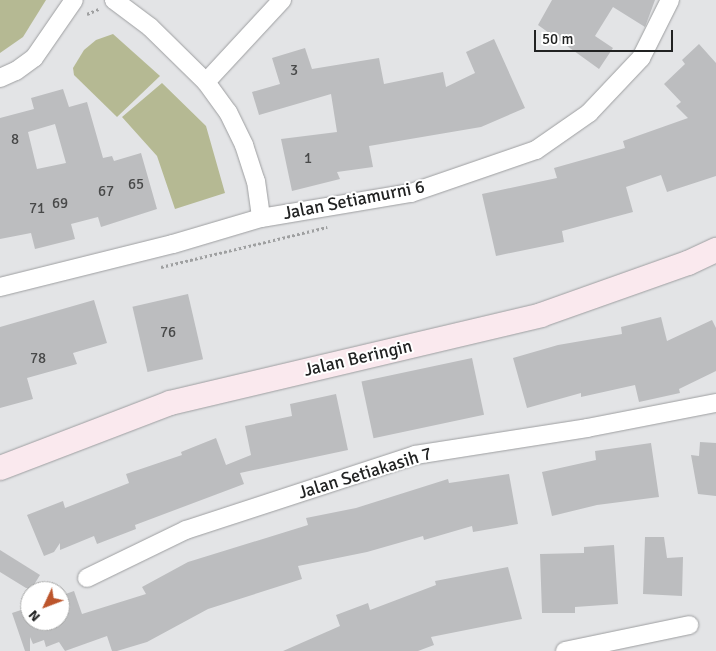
<!DOCTYPE html>
<html>
<head>
<meta charset="utf-8">
<style>
  body { margin:0 }
  #map { position:relative; width:716px; height:651px; overflow:hidden; background:#e3e4e6; font-family:Signika,sans-serif }
  div>[style] { position:absolute }
  .green>* { inset:0; background:#b5b993 }
  .building>* { inset:0; background:#bcbdbf; transform-origin:0 0 }
  .path>* { height:3px; margin-top:-1.5px; transform-origin:0; background:repeating-linear-gradient(90deg,#9fa0a1 0 2.5px,transparent 0 5px) }
  .roads { filter:drop-shadow(0 0 1px #9d9ea0) drop-shadow(0 0 1px #9d9ea0) }
  .street>* { height:18px; margin:-9px; padding:0 9px; transform-origin:9px; border-radius:9px; background:#fff }
  .secondary>* { height:24px; margin:-12px; padding:0 12px; transform-origin:12px; border-radius:12px; background:#fae9ee }
  span { translate:-50% -50%; white-space:nowrap; text-align:center; line-height:1.15; -webkit-text-stroke:4px #fff; paint-order:stroke }
  .number-label { font-size:15px; color:#484949 }
  .number-label span { -webkit-text-stroke-width:0 }
  .street-label { font-size:18px; color:#212222 }
  .north { position:absolute; left:20px; top:581px; width:50px; height:50px; box-sizing:border-box; background:#fff; border:1px solid #a6a7a7; border-radius:50%; rotate:227deg; font-size:14px; font-weight:700; line-height:20px; text-align:center; color:#212222 }
  .north::after { content:''; display:block; margin:auto; width:18px; height:22px; background:#bc552c; clip-path:polygon(50% 0,100% 100%,50% 72%,0 100%) }
  .scale { position:absolute; left:534px; top:30px; width:139px; height:22px; box-sizing:border-box; border:2px solid #212222; border-top:0; padding-left:6px; font-size:15px; line-height:18px; white-space:nowrap; color:#212222; -webkit-text-stroke:4px #fff; paint-order:stroke }
</style>
</head>
<body>
<div id="map">
  <div class="green">
    <i style="clip-path:polygon(0 0,46px 0,23px 37px,0 53px)"></i>
    <i style="clip-path:polygon(113px 34px,160px 76px,117px 117px,74px 75px,73px 68px,84px 50px,96px 40px)"></i>
    <i style="clip-path:polygon(162px 83px,206px 126px,225px 193px,175px 209px,157px 156px,122px 117px)"></i>
  </div>
  <div class="building">
    <i style="clip-path:polygon(552px 0,655px 0,645px 27px,613px 7px,595px 36px,613px 48px,599px 69px,538px 25px)"></i>
    <i style="clip-path:polygon(494px 39px,525px 108px,481px 127px,369px 146px,373px 167px,337px 172px,340px 179px,292px 191px,281px 139px,337px 132px,331px 94px,259px 115px,252px 92px,280px 84px,272px 58px,305px 48px,312px 69px,379px 58px,384px 84px,443px 72px,446px 87px,475px 73px,466px 52px)"></i>
    <i style="clip-path:polygon(699px 44px,716px 63px,716px 176px,667px 192px,661px 175px,626px 187px,633px 212px,562px 231px,564px 242px,496px 256px,482px 194px,557px 178px,554px 168px,625px 148px,623px 141px,688px 118px,676px 106px,681px 102px,664px 84px,685px 64px,682px 60px)"></i>
    <i style="clip-path:polygon(evenodd,63px 89px,69px 107px,87px 102px,103px 158px,112px 156px,114px 161px,141px 153px,157px 209px,101px 227px,98px 217px,71px 224px,75px 239px,35px 249px,31px 233px,0 239px,0 118px,34px 109px,31px 98px,63px 89px,55px 124px,66px 163px,37px 169px,28px 132px,55px 124px)"></i>
    <i style="left:188px;top:294px;width:67px;height:57px;rotate:77deg"></i>
    <i style="clip-path:polygon(94px 300px,107px 343px,73px 353px,77px 364px,27px 378px,33px 399px,0 408px,0 327px)"></i>
    <i style="clip-path:polygon(661px 317px,667px 341px,712px 320px,716px 328px,716px 371px,679px 389px,680px 393px,639px 402px,635px 385px,581px 397px,581px 393px,527px 408px,513px 358px,558px 345px,622px 334px,621px 327px)"></i>
    <i style="left:472px;top:358px;width:58px;height:113px;rotate:78deg"></i>
    <i style="clip-path:polygon(336px 394px,348px 450px,240px 473px,244px 484px,135px 525px,136px 529px,97px 544px,94px 536px,60px 550px,60px 543px,54px 552px,44px 556px,27px 515px,63px 501px,65px 508px,129px 483px,126px 474px,182px 455px,181px 452px,216px 438px,226px 465px,251px 455px,245px 426px,292px 416px,290px 404px)"></i>
    <i style="clip-path:polygon(700px 442px,716px 443px,716px 496px,698px 494px,691px 455px,699px 456px)"></i>
    <i style="clip-path:polygon(651px 443px,659px 497px,597px 505px,552px 516px,542px 472px,596px 460px,595px 451px)"></i>
    <i style="clip-path:polygon(509px 474px,518px 524px,473px 532px,472px 526px,424px 540px,423px 536px,367px 552px,298px 566px,302px 579px,208px 609px,147px 642px,117px 651px,112px 651px,107px 636px,65px 651px,59px 642px,46px 647px,44px 640px,33px 644px,30px 637px,30px 651px,25px 651px,12px 613px,30px 607px,30px 621px,60px 621px,60px 596px,74px 591px,82px 614px,146px 594px,142px 587px,188px 562px,308px 525px,306px 518px,356px 508px,448px 479px,449px 483px)"></i>
    <i style="clip-path:polygon(645px 537px,664px 537px,667px 558px,683px 557px,682px 596px,643px 594px)"></i>
    <i style="clip-path:polygon(614px 545px,618px 604px,575px 607px,575px 613px,542px 613px,540px 554px,584px 553px,584px 547px)"></i>
    <i style="clip-path:polygon(0 550px,40px 575px,32px 588px,26px 588px,0 572px)"></i>
    <i style="clip-path:polygon(508px 567px,522px 619px,431px 637px,434px 645px,418px 651px,283px 651px,340px 626px,336px 615px,368px 603px,370px 610px,436px 585px,435px 581px)"></i>
  </div>
  <div class="path">
    <i style="left:87px;top:14px;width:13px;rotate:-23deg"></i>
    <i style="left:161px;top:267px;width:171px;rotate:-13.5deg"></i>
  </div>
  <div class="roads">
    <div class="street">
      <i style="left:114px;top:0;width:45px;rotate:36.9deg"></i>
      <i style="left:150px;top:27px;width:78px;rotate:44.5deg"></i>
      <i style="left:206px;top:82px;width:37px;rotate:54deg"></i>
      <i style="left:228px;top:112px;width:37px;rotate:64deg"></i>
      <i style="left:244px;top:145px;width:38px;rotate:72deg"></i>
      <i style="left:256px;top:181px;width:37px;rotate:82deg"></i>
      <i style="left:0;top:78px;width:17px;rotate:-24deg"></i>
      <i style="left:16px;top:71px;width:22px;rotate:-36deg"></i>
      <i style="left:34px;top:58px;width:70px;rotate:-55.4deg"></i>
      <i style="left:206px;top:82px;width:112px;rotate:-47.2deg"></i>
      <i style="left:0;top:287px;width:178px;rotate:-14deg"></i>
      <i style="left:173px;top:244px;width:92px;rotate:-16.5deg"></i>
      <i style="left:261px;top:218px;width:152px;rotate:-9.5deg"></i>
      <i style="left:411px;top:193px;width:132px;rotate:-19deg"></i>
      <i style="left:536px;top:150px;width:65px;rotate:-34.9deg"></i>
      <i style="left:589px;top:113px;width:76px;rotate:-46.6deg"></i>
      <i style="left:641px;top:58px;width:65px;rotate:-63.4deg"></i>
      <i style="left:87px;top:578px;width:110px;rotate:-25.9deg"></i>
      <i style="left:186px;top:530px;width:241px;rotate:-18.1deg"></i>
      <i style="left:415px;top:455px;width:174px;rotate:-8.9deg"></i>
      <i style="left:587px;top:428px;width:131px;rotate:-11deg"></i>
      <i style="left:565px;top:651px;width:127px;rotate:-11.8deg"></i>
    </div>
    <div class="secondary">
      <i style="left:0;top:468px;width:182px;rotate:-20.9deg"></i>
      <i style="left:170px;top:403px;width:381px;rotate:-13.3deg"></i>
      <i style="left:541px;top:315px;width:156px;rotate:-19.5deg"></i>
      <i style="left:688px;top:263px;width:31px;rotate:-25deg"></i>
    </div>
  </div>
  <div class="number-label">
    <span style="left:294px;top:71px">3</span>
    <span style="left:15px;top:140px">8</span>
    <span style="left:308px;top:159px">1</span>
    <span style="left:136px;top:185px">65</span>
    <span style="left:106px;top:192px">67</span>
    <span style="left:60px;top:204px">69</span>
    <span style="left:37px;top:209px">71</span>
    <span style="left:168px;top:333px">76</span>
    <span style="left:38px;top:359px">78</span>
  </div>
  <div class="street-label">
    <span style="left:354px;top:200px;rotate:-11deg">Jalan Setiamurni 6</span>
    <span style="left:358px;top:358px;rotate:-13deg">Jalan Beringin</span>
    <span style="left:365px;top:473px;rotate:-17deg">Jalan Setiakasih 7</span>
  </div>
  <div class="north">N</div>
  <div class="scale">50 m</div>
</div>
</body>
</html>
